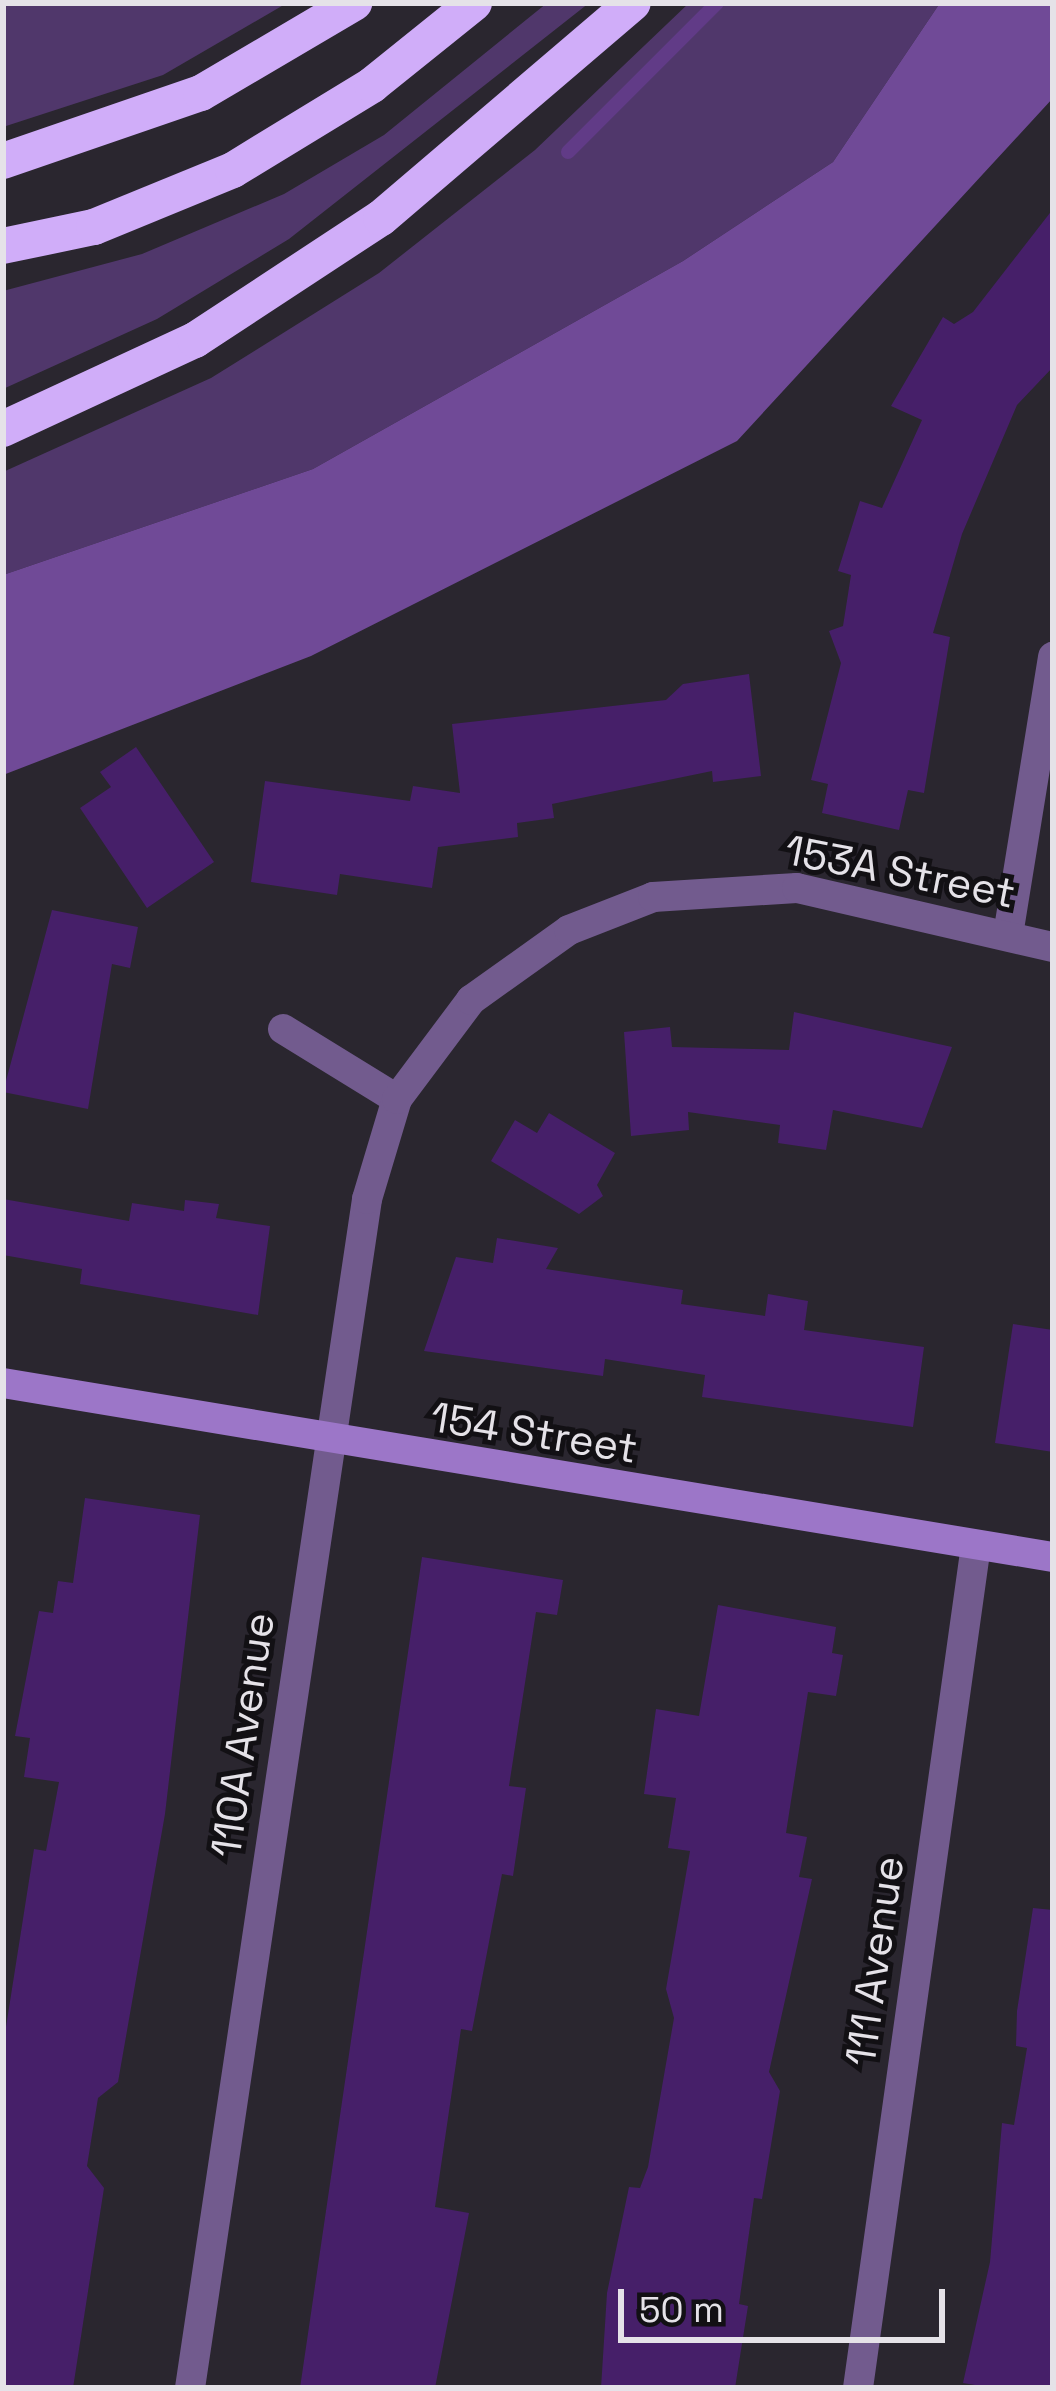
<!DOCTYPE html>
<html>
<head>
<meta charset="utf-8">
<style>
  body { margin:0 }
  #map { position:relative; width:1056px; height:2391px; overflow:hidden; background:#2a262f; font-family:"Space Grotesk",sans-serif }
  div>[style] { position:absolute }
  .green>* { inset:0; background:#50376b }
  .forest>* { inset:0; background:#704a97 }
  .stream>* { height:14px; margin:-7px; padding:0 7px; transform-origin:7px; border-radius:7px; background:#613b87 }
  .building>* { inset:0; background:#461f69 }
  .street>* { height:30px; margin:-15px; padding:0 15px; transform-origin:15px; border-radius:15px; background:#725b8e }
  .secondary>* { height:30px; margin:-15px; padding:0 15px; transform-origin:15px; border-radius:15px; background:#9c76c8 }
  .highway>* { height:36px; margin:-18px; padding:0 18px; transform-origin:18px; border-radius:18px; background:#d0adf9 }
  span { translate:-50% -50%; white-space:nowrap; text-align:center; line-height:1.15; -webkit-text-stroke:10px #121014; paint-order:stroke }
  .street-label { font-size:42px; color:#e5e2e8 }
  .frame { position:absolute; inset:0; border:6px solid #e5e2e8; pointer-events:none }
  .scale { position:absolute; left:618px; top:2289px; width:327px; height:54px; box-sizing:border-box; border:6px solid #e5e2e8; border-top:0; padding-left:15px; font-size:36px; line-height:42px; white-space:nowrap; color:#e5e2e8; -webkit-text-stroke:9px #121014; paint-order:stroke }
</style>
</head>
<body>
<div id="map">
  <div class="green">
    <i style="clip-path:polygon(3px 3px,287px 3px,163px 75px,3px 127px)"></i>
    <i style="clip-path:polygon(547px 3px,589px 3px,289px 239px,157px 319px,3px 389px,3px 291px,142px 254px,284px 194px,384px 135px)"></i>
    <i style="clip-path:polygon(689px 3px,940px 3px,833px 162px,683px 261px,313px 469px,3px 575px,3px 472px,211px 378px,379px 273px,535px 150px)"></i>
  </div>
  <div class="forest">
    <i style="clip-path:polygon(940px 3px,1053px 3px,1053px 98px,737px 441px,311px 656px,3px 775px,3px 575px,313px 469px,683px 261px,833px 162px)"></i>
  </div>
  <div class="stream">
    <i style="left:568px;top:152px;width:211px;rotate:-45deg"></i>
  </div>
  <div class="building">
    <i style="clip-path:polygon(1053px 209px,1053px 367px,1017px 405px,962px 534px,933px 633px,950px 637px,924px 793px,908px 790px,899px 830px,822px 813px,828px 784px,811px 780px,841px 663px,829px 631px,843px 626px,851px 575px,838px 571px,860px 501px,882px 508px,922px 420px,891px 406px,943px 317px,954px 324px,973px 312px)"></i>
    <i style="clip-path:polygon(749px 674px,761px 776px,713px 782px,712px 771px,552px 804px,554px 818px,517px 823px,518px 837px,438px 847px,432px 888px,340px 874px,337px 895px,251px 882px,265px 781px,410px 801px,413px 786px,460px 793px,452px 724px,666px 700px,683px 684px)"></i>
    <i style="clip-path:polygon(136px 747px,214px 862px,147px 908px,80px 808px,111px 787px,100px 772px)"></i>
    <i style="clip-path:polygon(52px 910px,138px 927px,130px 968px,112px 964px,88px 1109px,3px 1092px)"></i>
    <i style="clip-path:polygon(794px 1012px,952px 1047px,922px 1128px,833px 1110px,826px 1150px,778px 1143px,780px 1125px,688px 1112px,689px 1130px,631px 1136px,624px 1032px,670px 1027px,672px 1047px,789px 1050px)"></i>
    <i style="clip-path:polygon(549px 1113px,615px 1153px,597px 1185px,603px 1196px,579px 1214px,491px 1161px,515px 1120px,537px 1133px)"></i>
    <i style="clip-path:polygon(3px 1199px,129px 1221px,132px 1203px,184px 1211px,185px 1200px,219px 1204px,216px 1218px,270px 1226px,258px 1315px,80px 1284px,82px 1269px,3px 1255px)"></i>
    <i style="clip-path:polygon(497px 1238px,558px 1248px,546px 1269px,683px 1290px,681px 1304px,765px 1316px,768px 1294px,808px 1301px,804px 1330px,924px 1347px,913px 1427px,702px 1397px,705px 1375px,605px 1359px,603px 1376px,424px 1351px,456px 1257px,493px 1263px)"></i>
    <i style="clip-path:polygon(1013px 1324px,1053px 1330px,1053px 1452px,995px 1443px)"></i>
    <i style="clip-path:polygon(85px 1498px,200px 1515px,165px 1814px,118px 2082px,98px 2098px,87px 2166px,104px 2188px,73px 2388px,3px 2388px,3px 2046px,34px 1849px,46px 1851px,59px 1782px,24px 1777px,30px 1738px,15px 1736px,39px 1611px,53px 1613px,58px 1581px,73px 1583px)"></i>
    <i style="clip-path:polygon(422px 1557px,563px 1580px,557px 1615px,536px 1612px,509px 1786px,526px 1788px,513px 1876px,502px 1874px,472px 2031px,461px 2029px,435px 2207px,469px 2213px,435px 2388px,300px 2388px)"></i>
    <i style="clip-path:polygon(718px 1605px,836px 1627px,832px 1653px,843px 1655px,836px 1696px,808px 1692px,786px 1833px,807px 1837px,799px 1877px,812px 1879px,769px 2072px,780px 2091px,762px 2199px,754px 2198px,739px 2304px,748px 2306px,735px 2388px,601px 2388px,607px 2293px,629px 2187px,640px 2188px,648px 2167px,674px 2018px,666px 1989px,690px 1851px,668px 1848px,676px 1798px,644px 1794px,656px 1709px,699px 1716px)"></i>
    <i style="clip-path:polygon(1033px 1908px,1053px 1910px,1053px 2388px,993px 2388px,963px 2383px,990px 2262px,1002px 2123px,1014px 2125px,1027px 2048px,1016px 2046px,1017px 2011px)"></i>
  </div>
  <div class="street">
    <i style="left:1008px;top:935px;width:282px;rotate:-80.8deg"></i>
    <i style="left:283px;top:1029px;width:134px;rotate:31.6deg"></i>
    <i style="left:190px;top:2388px;width:1202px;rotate:-81.53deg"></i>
    <i style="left:367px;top:1199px;width:104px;rotate:-73.3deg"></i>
    <i style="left:397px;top:1099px;width:124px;rotate:-53.2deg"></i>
    <i style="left:471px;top:1000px;width:120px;rotate:-35.5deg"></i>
    <i style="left:569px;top:930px;width:90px;rotate:-21.4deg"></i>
    <i style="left:653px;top:897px;width:144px;rotate:-3.6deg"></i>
    <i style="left:797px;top:888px;width:263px;rotate:13deg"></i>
    <i style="left:858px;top:2388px;width:851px;rotate:-82.03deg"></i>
  </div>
  <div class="secondary">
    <i style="left:3px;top:1383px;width:1064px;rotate:9.41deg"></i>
  </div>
  <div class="highway">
    <i style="left:3px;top:161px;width:209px;rotate:-19deg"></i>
    <i style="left:201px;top:93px;width:178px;rotate:-30.5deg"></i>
    <i style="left:3px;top:246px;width:93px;rotate:-11.8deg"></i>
    <i style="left:94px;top:227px;width:150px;rotate:-22.3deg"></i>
    <i style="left:233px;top:170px;width:163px;rotate:-31.4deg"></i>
    <i style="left:372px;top:85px;width:131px;rotate:-38.8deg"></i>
    <i style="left:3px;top:429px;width:212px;rotate:-24.9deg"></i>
    <i style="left:195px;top:340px;width:222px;rotate:-33.3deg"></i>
    <i style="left:381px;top:218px;width:331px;rotate:-40.5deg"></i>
  </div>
  <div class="street-label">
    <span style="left:900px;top:872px;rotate:11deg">153A Street</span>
    <span style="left:534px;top:1433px;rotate:9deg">154 Street</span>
    <span style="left:243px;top:1735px;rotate:-82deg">110A Avenue</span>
    <span style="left:875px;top:1961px;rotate:-82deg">111 Avenue</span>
  </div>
  <div class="frame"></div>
  <div class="scale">50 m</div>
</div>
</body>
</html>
